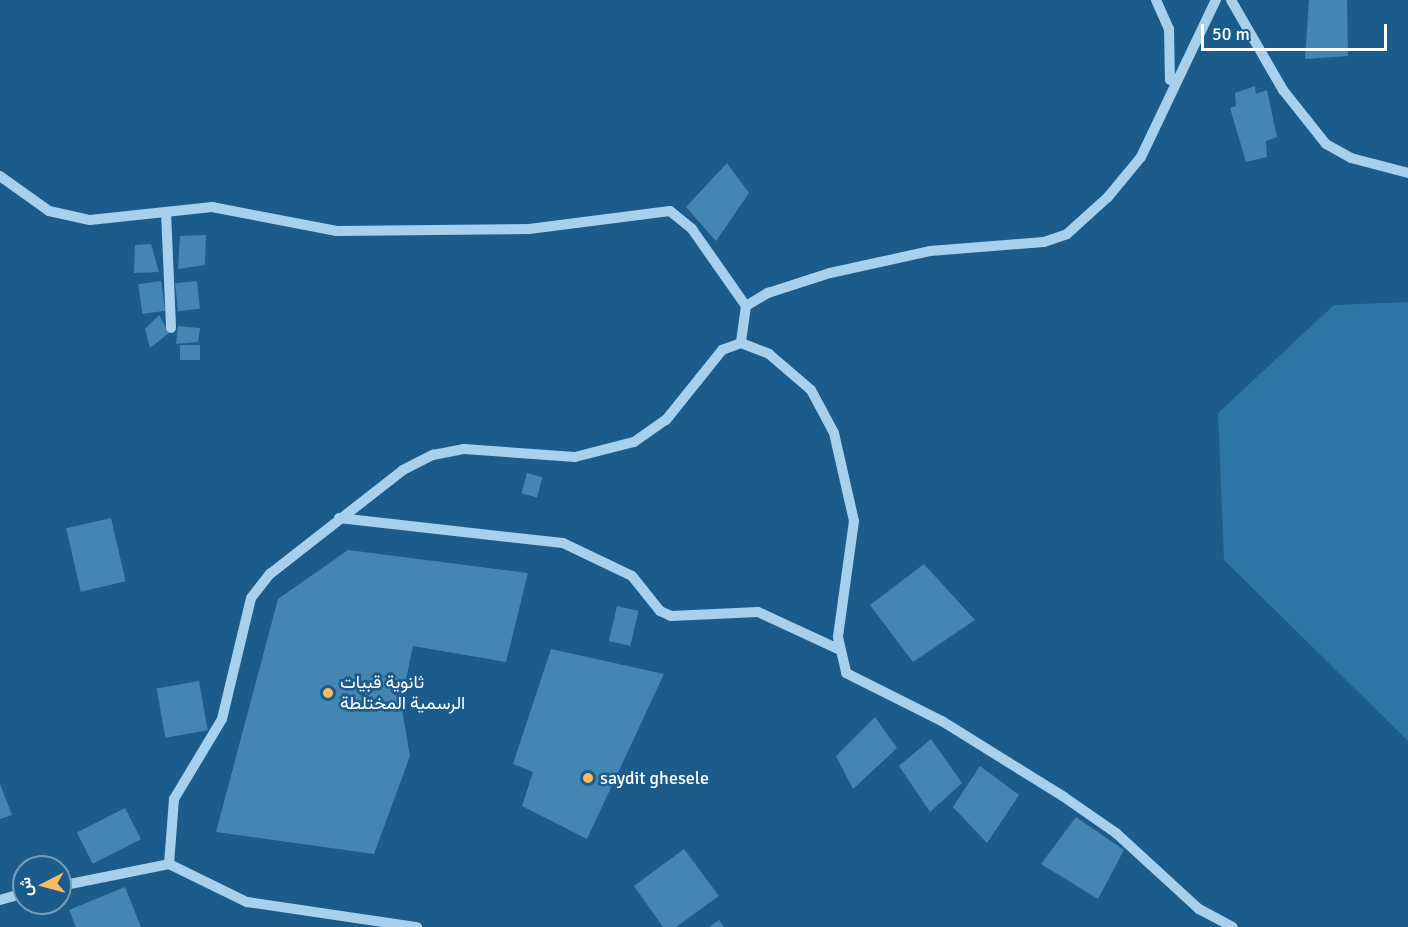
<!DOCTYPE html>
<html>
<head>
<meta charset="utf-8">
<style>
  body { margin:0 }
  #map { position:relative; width:1408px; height:927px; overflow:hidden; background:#1c5c8a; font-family:Signika,Vazirmatn,sans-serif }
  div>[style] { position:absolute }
  .green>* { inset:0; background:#2c75a6 }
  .building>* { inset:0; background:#4486b2; transform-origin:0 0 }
  .minor>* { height:10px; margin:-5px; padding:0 5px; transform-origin:5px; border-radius:5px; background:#a7d0ec }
  .dots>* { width:16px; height:16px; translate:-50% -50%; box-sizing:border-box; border:3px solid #1c5c8a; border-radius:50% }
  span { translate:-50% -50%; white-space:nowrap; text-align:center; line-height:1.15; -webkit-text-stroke:5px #1c5c8a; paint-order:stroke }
  .poi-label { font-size:18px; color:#fff }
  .left { translate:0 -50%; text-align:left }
  .north { position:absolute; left:12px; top:855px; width:60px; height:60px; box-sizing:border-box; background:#1c5c8a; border:2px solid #779db9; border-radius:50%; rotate:264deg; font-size:16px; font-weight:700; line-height:24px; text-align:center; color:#fff }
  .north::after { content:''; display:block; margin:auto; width:21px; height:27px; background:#fdba64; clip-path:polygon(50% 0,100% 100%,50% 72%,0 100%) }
  .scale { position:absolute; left:1201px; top:24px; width:186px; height:27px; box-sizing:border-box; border:3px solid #fff; border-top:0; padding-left:8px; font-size:18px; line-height:21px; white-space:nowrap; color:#fff; -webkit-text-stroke:4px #1c5c8a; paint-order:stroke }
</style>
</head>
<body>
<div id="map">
  <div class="green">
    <i style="clip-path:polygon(1408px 302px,1408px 741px,1224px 560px,1218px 413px,1334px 305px)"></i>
  </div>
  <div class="building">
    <i style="clip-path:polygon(1309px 0,1347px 0,1348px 56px,1305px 59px)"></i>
    <i style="clip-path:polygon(1255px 86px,1256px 94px,1267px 90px,1277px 137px,1266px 141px,1267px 157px,1246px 162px,1230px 108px,1236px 106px,1235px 93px)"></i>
    <i style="clip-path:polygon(727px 163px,749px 193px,716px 241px,686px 207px)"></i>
    <i style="clip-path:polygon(206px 235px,205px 265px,178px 269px,180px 236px)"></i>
    <i style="clip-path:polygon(151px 244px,159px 272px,134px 273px,135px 245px)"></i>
    <i style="left:161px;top:281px;width:30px;height:23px;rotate:82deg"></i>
    <i style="left:197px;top:281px;width:28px;height:22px;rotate:84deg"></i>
    <i style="clip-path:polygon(159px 315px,169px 333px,150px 348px,145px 329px)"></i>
    <i style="clip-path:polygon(178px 326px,200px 328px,198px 342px,176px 344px)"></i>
    <i style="left:200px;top:345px;width:15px;height:20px;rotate:90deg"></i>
    <i style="left:527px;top:473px;width:16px;height:21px;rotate:15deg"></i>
    <i style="left:111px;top:518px;width:65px;height:46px;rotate:77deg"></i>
    <i style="clip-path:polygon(348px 550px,528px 573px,506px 662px,413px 646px,401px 704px,410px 756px,374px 854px,216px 832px,278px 599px)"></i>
    <i style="clip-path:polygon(924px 564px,975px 620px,913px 662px,870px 605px)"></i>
    <i style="left:617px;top:606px;width:22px;height:36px;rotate:13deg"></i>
    <i style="clip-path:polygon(551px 649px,664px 674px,587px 839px,522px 806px,533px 772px,513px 764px)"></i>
    <i style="left:199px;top:681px;width:50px;height:43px;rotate:80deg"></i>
    <i style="clip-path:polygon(875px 717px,897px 748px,853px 789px,836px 756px)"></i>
    <i style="clip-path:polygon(931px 739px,962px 783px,930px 812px,899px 766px)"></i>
    <i style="clip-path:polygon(980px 766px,1019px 795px,987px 843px,953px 807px)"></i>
    <i style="clip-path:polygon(0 784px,12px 815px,0 819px)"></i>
    <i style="left:125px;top:808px;width:35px;height:54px;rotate:63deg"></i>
    <i style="clip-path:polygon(1076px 817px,1124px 850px,1098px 899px,1041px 864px)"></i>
    <i style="clip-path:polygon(684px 849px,719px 896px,676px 927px,663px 927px,634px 886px)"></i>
    <i style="clip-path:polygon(125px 887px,141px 927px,76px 927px,69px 910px)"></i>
    <i style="clip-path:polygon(719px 920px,724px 927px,709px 927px)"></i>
  </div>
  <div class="minor">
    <i style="left:1156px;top:0;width:32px;rotate:66deg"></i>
    <i style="left:1169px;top:29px;width:51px;rotate:88.9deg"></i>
    <i style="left:1231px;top:0;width:104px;rotate:60deg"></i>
    <i style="left:1283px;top:90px;width:69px;rotate:51.5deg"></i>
    <i style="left:1326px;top:144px;width:29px;rotate:29deg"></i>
    <i style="left:1351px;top:158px;width:59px;rotate:14.7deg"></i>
    <i style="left:0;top:176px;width:60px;rotate:35.5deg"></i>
    <i style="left:49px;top:211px;width:42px;rotate:12.4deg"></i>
    <i style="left:90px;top:220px;width:123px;rotate:-6.1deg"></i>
    <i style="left:212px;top:207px;width:127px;rotate:10.9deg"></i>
    <i style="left:337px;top:231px;width:192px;rotate:-0.6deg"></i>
    <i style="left:529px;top:229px;width:142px;rotate:-7.3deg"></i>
    <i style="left:670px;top:211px;width:28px;rotate:39deg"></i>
    <i style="left:692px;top:229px;width:94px;rotate:55deg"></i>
    <i style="left:746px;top:306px;width:37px;rotate:98deg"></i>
    <i style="left:166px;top:212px;width:116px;rotate:87.5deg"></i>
    <i style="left:746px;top:306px;width:26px;rotate:-31deg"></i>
    <i style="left:768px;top:293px;width:65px;rotate:-17.9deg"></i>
    <i style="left:830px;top:273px;width:102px;rotate:-12.4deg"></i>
    <i style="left:930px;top:251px;width:114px;rotate:-4.5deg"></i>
    <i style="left:1044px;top:242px;width:24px;rotate:-19deg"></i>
    <i style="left:1067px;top:234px;width:55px;rotate:-42.1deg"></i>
    <i style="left:1108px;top:197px;width:52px;rotate:-50.5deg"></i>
    <i style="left:1141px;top:157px;width:174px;rotate:-64.5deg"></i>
    <i style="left:339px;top:518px;width:225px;rotate:6.4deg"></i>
    <i style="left:563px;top:543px;width:76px;rotate:25.6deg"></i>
    <i style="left:632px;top:576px;width:45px;rotate:51.3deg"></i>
    <i style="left:660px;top:611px;width:12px;rotate:24deg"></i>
    <i style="left:671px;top:616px;width:87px;rotate:-2.6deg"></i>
    <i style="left:758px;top:612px;width:88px;rotate:24.8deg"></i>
    <i style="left:169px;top:864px;width:65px;rotate:-85.6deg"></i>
    <i style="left:174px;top:799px;width:93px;rotate:-59deg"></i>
    <i style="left:222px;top:719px;width:124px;rotate:-76.5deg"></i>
    <i style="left:251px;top:598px;width:31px;rotate:-52deg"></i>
    <i style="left:270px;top:574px;width:169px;rotate:-38deg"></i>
    <i style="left:403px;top:470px;width:34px;rotate:-27deg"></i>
    <i style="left:433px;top:455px;width:32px;rotate:-11deg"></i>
    <i style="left:464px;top:449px;width:111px;rotate:4.1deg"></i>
    <i style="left:575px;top:457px;width:61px;rotate:-14.3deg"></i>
    <i style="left:634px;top:442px;width:39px;rotate:-35deg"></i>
    <i style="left:666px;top:420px;width:90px;rotate:-51.3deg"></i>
    <i style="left:722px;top:350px;width:20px;rotate:-20deg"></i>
    <i style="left:741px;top:343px;width:30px;rotate:21deg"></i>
    <i style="left:769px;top:354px;width:55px;rotate:40.6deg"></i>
    <i style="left:811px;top:390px;width:49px;rotate:61.9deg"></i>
    <i style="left:834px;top:433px;width:90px;rotate:77.2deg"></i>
    <i style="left:854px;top:521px;width:117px;rotate:97.9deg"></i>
    <i style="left:838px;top:637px;width:37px;rotate:77deg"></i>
    <i style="left:846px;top:673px;width:107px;rotate:26.6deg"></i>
    <i style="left:942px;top:721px;width:144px;rotate:31.9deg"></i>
    <i style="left:1064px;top:797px;width:63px;rotate:34.7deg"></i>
    <i style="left:1116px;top:833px;width:113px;rotate:42.5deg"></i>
    <i style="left:1199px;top:909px;width:38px;rotate:28deg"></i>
    <i style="left:60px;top:886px;width:111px;rotate:-11.4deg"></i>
    <i style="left:169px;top:864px;width:87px;rotate:26deg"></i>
    <i style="left:247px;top:902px;width:172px;rotate:8.4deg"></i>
    <i style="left:0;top:900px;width:25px;rotate:-16deg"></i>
  </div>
  <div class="dots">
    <i style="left:328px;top:693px;background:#fdba64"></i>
    <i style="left:588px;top:778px;background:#fdba64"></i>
  </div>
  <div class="poi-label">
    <span class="left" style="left:340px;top:693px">ثانوية قبيات<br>الرسمية المختلطة</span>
    <span class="left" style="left:600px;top:778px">saydit ghesele</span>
  </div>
  <div class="north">ش</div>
  <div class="scale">50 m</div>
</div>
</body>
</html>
